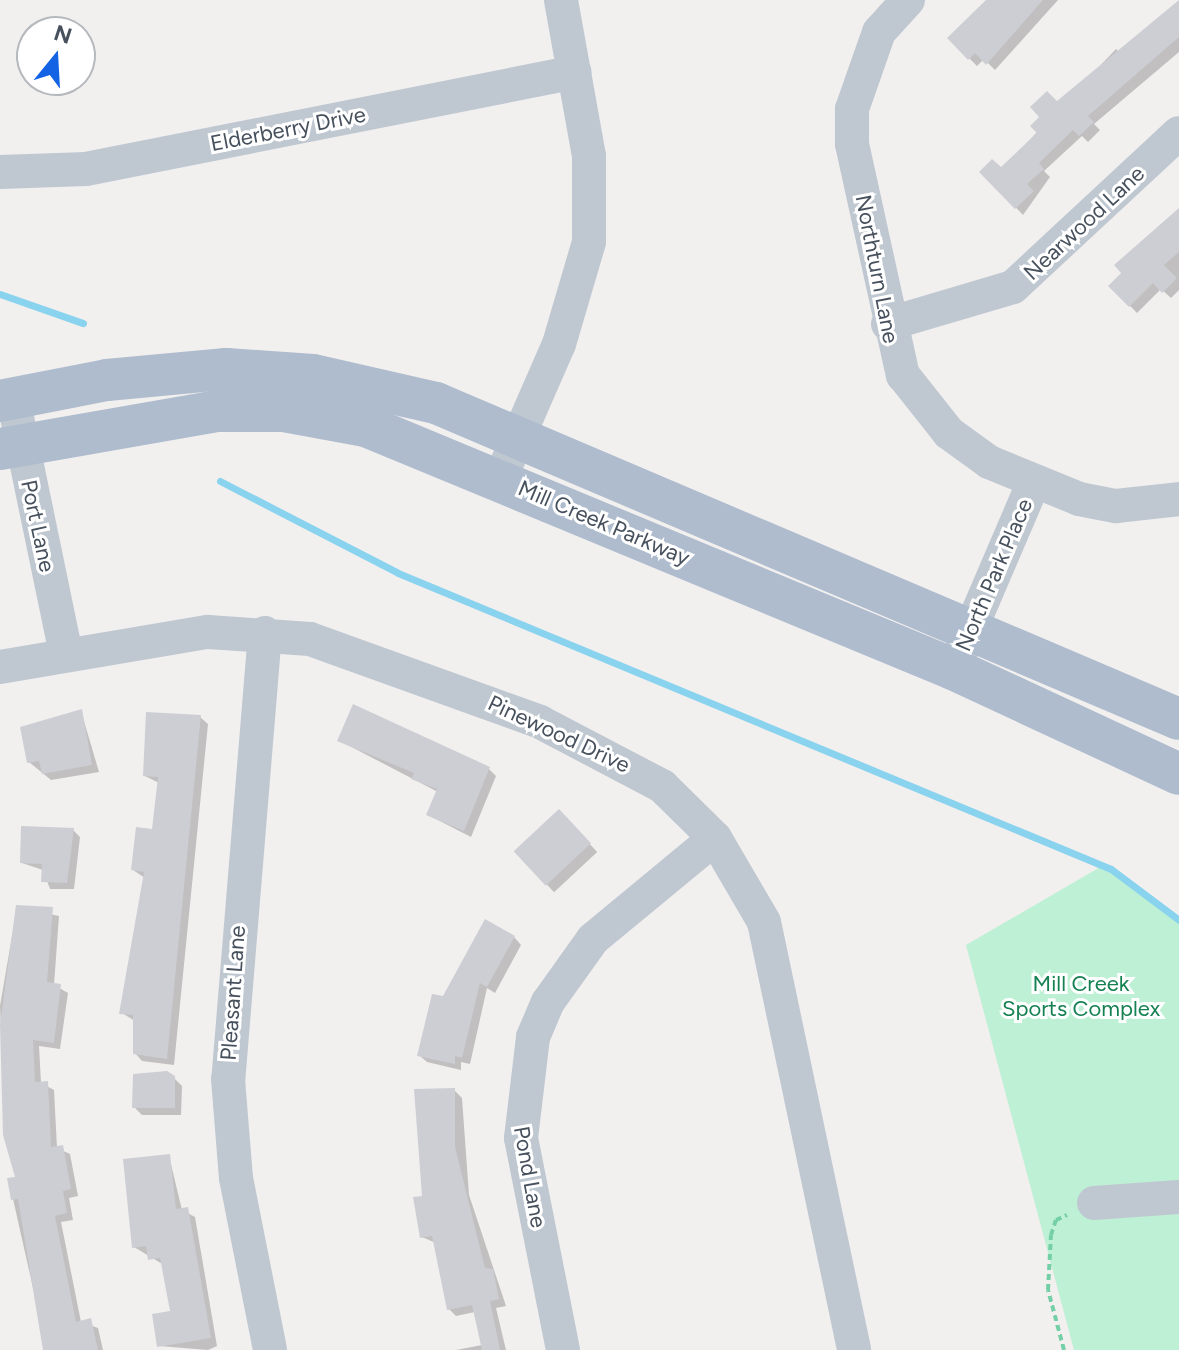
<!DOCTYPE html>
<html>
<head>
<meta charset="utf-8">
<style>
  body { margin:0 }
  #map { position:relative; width:1179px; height:1350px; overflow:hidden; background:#f2efef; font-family:Figtree,sans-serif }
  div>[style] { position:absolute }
  .green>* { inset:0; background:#bdf0d4 }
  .shadow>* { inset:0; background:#0003; transform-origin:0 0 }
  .stream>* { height:7px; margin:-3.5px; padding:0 3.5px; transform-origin:3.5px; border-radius:3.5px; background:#89d3ee }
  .building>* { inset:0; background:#ccced4; transform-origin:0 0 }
  .path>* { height:4px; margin-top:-2px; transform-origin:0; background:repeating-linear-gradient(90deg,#74cfa7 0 6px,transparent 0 10px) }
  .minor>* { height:34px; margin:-17px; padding:0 17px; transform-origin:17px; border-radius:17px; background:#bfc8d1 }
  .major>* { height:42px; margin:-21px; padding:0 21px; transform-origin:21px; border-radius:21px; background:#aebcce }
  span { translate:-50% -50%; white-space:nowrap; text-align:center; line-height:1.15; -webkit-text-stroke:6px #fff; paint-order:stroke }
  .street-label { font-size:22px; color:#47515d }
  .park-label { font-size:22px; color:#158051 }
  .north { position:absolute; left:16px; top:16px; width:80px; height:80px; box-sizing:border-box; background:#fff; border:2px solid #b5b9be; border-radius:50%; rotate:18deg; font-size:22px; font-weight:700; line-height:32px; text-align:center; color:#47515d }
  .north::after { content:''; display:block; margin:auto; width:28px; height:36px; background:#1563e5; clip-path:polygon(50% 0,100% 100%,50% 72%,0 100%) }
</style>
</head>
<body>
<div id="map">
  <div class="green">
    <i style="clip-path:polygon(1102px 866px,1179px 921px,1179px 1350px,1074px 1350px,966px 945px)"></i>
  </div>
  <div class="shadow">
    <i style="clip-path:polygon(996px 0,1058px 0,995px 70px,984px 59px,977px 66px,950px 39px)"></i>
    <i style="clip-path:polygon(1179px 6px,1179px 52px,1094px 124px,1100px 130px,1088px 142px,1082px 136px,1044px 171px,1050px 177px,1023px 215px,982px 172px,1001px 170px,1116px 49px,1123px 56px)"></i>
    <i style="clip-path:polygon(1179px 213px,1179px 290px,1171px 298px,1161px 289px,1137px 313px,1111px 286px)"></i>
    <i style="clip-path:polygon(81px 711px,99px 772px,51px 780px,29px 762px)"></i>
    <i style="clip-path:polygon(200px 717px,208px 724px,174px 1065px,142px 1061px,135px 1053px,135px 1021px,122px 1013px,145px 878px,133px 870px,154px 831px,159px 783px,145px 776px)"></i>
    <i style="clip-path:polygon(340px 741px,489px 769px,496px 776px,471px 837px,428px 815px,438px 792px)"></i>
    <i style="left:559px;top:811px;width:56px;height:59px;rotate:47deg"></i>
    <i style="clip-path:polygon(73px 830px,80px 837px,74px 889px,50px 889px,43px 870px,22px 863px)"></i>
    <i style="clip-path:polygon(17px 907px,59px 916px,54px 985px,68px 993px,60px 1049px,39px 1046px,41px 1083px,54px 1090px,57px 1148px,70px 1154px,78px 1196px,69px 1198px,73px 1220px,61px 1222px,81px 1322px,98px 1328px,103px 1350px,47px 1350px,13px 1199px,17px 1178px,5px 1135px,0 1006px)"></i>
    <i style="clip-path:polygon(514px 937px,521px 945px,495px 993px,487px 988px,470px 1064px,461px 1062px,461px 1070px,427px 1062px,419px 1055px,444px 999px)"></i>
    <i style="clip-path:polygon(174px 1078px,182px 1086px,181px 1115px,142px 1115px,134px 1107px)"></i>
    <i style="clip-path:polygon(454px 1090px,462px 1098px,469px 1195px,506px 1306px,496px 1308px,506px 1350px,456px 1350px,482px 1345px,475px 1312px,456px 1316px,449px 1309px,436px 1243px,422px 1237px,424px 1197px)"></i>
    <i style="clip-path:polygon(169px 1156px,182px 1210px,195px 1217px,217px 1346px,208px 1350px,159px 1346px,172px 1313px,164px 1265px,134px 1247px)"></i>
  </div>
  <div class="stream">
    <i style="left:0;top:294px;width:88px;rotate:19.3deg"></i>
    <i style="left:220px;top:481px;width:200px;rotate:27.3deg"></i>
    <i style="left:398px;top:573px;width:772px;rotate:22.55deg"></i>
    <i style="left:1111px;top:869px;width:85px;rotate:36.9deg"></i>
  </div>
  <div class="building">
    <i style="clip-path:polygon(986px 0,1043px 0,986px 65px,975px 53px,968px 60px,947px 38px)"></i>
    <i style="clip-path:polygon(1179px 0,1179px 37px,1088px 116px,1094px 122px,1079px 136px,1073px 130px,1039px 163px,1044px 169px,1027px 184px,1034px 191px,1015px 209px,979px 172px,992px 159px,1001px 167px,1037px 133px,1030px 126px,1039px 117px,1030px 107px,1047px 91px,1057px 101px)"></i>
    <i style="clip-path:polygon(1179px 208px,1179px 252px,1164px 265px,1177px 278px,1162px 293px,1153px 283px,1129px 307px,1108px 286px,1121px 273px,1114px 265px)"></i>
    <i style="clip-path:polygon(353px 704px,490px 767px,464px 831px,426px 815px,437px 789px,411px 779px,414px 773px,337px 741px)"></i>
    <i style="clip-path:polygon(82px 709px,92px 765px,42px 774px,39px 761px,27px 763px,20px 727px)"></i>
    <i style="clip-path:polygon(146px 712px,201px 715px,167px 1059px,133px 1054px,133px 1015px,119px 1014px,144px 872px,131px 870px,136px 827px,152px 829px,158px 777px,143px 776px)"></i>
    <i style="left:559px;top:809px;width:47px;height:62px;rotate:47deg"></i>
    <i style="clip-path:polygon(21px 826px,74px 828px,67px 883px,41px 882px,42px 864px,20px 863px)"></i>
    <i style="clip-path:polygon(16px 905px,53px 907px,47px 982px,61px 984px,54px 1043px,33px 1040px,35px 1082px,48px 1081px,51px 1147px,63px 1145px,71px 1189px,63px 1191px,67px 1213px,55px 1216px,76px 1322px,91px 1318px,98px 1350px,43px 1350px,18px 1199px,11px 1200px,7px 1178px,15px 1177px,3px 1135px,0 1025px)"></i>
    <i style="clip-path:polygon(485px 919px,515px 936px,487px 987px,480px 983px,462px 1058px,455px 1056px,455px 1064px,417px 1056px,432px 994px,443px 996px)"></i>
    <i style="clip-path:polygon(167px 1071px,175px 1076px,175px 1108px,132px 1108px,133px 1074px)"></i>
    <i style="clip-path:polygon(455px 1088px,455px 1147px,485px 1268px,493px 1269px,499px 1299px,490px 1301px,500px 1350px,482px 1350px,472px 1305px,447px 1310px,432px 1236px,420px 1238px,413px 1197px,422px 1196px,414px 1089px)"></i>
    <i style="clip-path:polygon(170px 1154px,176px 1209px,188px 1207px,211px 1338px,157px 1347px,152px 1314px,170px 1311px,160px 1258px,148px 1260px,146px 1246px,132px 1248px,123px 1159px)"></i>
  </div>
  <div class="path">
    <i style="left:1064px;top:1350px;width:62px;rotate:-104.9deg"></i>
    <i style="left:1048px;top:1290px;width:55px;rotate:-86.9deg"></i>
    <i style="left:1051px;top:1235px;width:16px;rotate:-72deg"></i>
    <i style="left:1056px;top:1220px;width:12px;rotate:-24deg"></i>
  </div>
  <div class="minor">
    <i style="left:908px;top:0;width:43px;rotate:132.2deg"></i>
    <i style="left:879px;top:32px;width:82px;rotate:109.3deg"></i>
    <i style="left:852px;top:109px;width:35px;rotate:90deg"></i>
    <i style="left:852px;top:144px;width:237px;rotate:77.6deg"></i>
    <i style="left:903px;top:375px;width:74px;rotate:51.6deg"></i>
    <i style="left:949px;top:433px;width:49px;rotate:35.9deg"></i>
    <i style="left:989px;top:462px;width:97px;rotate:22.3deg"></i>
    <i style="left:1079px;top:499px;width:38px;rotate:11deg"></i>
    <i style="left:1116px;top:506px;width:63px;rotate:-6.3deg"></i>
    <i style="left:0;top:172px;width:86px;rotate:-2deg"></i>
    <i style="left:86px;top:169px;width:498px;rotate:-11.2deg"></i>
    <i style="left:888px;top:324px;width:130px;rotate:-16.5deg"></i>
    <i style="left:1013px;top:287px;width:226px;rotate:-42.9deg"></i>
    <i style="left:13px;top:398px;width:261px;rotate:78.3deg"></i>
    <i style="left:500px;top:479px;width:147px;rotate:-66.4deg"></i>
    <i style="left:559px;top:344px;width:106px;rotate:-73.6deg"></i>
    <i style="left:589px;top:242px;width:86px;rotate:-90deg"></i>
    <i style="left:589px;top:156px;width:158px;rotate:-100.2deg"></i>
    <i style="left:265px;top:633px;width:448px;rotate:94.7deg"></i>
    <i style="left:228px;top:1079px;width:99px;rotate:85.4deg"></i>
    <i style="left:236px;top:1178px;width:175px;rotate:78.8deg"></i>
    <i style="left:960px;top:654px;width:188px;rotate:-66.8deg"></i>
    <i style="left:0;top:667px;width:211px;rotate:-9.6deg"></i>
    <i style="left:208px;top:632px;width:102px;rotate:3.9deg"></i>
    <i style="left:310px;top:639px;width:245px;rotate:19.8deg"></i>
    <i style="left:540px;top:722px;width:138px;rotate:27.7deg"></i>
    <i style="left:662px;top:786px;width:74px;rotate:44.5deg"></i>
    <i style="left:715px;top:838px;width:97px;rotate:59.7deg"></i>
    <i style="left:764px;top:922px;width:437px;rotate:78.1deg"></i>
    <i style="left:1094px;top:1203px;width:85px;rotate:-4deg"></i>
    <i style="left:563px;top:1350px;width:216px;rotate:-101.2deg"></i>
    <i style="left:521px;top:1138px;width:102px;rotate:-83.2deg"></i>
    <i style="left:533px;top:1037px;width:38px;rotate:-67deg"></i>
    <i style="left:548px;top:1002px;width:77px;rotate:-54.5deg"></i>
    <i style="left:593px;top:939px;width:158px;rotate:-39.6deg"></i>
  </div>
  <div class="major">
    <i style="left:0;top:401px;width:109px;rotate:-11.1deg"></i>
    <i style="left:107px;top:380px;width:120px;rotate:-5.3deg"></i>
    <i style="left:226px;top:369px;width:87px;rotate:3.9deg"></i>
    <i style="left:313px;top:375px;width:126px;rotate:12.8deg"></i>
    <i style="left:436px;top:403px;width:807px;rotate:23.04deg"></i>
    <i style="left:0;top:449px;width:220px;rotate:-9.9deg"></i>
    <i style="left:217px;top:411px;width:67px"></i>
    <i style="left:284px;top:411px;width:83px;rotate:10.4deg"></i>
    <i style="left:366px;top:426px;width:635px;rotate:22.49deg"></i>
    <i style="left:953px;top:669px;width:249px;rotate:24.9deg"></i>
  </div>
  <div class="street-label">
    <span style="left:288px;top:129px;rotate:-11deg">Elderberry Drive</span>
    <span style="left:1084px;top:223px;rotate:-43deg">Nearwood Lane</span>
    <span style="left:877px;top:269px;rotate:79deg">Northturn Lane</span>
    <span style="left:604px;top:523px;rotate:23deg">Mill Creek Parkway</span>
    <span style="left:38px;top:526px;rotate:78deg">Port Lane</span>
    <span style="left:994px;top:575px;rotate:-67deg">North Park Place</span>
    <span style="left:559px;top:734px;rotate:25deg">Pinewood Drive</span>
    <span style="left:233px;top:993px;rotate:-86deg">Pleasant Lane</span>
    <span style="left:530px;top:1177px;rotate:80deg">Pond Lane</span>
  </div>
  <div class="park-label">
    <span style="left:1081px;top:996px">Mill Creek<br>Sports Complex</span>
  </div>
  <div class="north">N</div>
</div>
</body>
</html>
